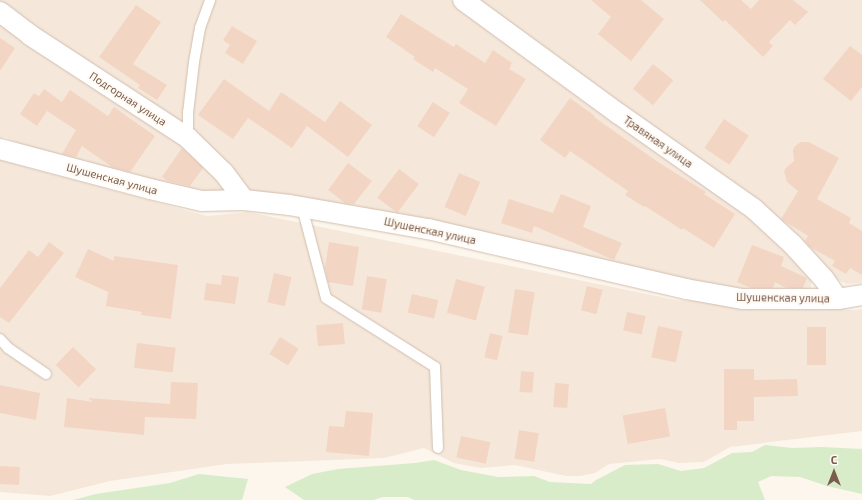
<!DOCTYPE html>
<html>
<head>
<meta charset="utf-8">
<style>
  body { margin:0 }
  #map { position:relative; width:862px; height:500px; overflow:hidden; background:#fdf6ec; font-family:"Exo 2",sans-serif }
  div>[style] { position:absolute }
  .residential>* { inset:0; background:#f5e8da }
  .green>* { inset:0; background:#d8ecc9 }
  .building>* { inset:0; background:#f3d5c3; transform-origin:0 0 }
  .roads { filter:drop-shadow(0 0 1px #d1beb0) drop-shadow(0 0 1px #d1beb0) }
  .service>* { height:10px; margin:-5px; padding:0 5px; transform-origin:5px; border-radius:5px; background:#fff }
  .minor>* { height:20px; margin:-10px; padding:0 10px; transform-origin:10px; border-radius:10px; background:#fff }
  span { translate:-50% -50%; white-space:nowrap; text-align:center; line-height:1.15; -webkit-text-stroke:4px #fffaf3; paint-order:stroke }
  .street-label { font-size:11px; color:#7a5c4d }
  .north { position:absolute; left:814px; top:452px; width:40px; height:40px; -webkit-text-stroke:3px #fffaf3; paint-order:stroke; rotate:0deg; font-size:11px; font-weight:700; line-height:16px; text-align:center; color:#7a5c4d }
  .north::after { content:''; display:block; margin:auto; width:14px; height:18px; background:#7a5c4d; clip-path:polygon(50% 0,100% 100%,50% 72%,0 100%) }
</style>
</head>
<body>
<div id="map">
  <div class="residential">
    <i style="clip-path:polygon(0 0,451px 0,740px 205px,809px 275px,812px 281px,810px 292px,747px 296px,196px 197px,58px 161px,5px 137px,0 138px)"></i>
    <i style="clip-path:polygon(470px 0,862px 0,862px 283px,846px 284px,838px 280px)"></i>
    <i style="clip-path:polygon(0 160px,207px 216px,248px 212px,676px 300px,855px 310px,862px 309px,862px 431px,730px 447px,704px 462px,679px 463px,660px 459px,609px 464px,595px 473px,580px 476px,566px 476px,515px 465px,481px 468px,454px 463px,424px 448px,384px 458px,227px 464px,110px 481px,50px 496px,0 492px)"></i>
  </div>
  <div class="green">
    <i style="clip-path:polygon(765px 445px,792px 448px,822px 447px,862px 449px,862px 494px,827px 486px,800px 477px,771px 476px,758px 482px,765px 500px,414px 500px,408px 497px,383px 497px,373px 500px,304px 500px,285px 487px,312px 474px,338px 469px,415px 463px,434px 460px,461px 470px,498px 477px,534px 476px,550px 482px,591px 484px,596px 480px,625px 465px,658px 464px,681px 471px,704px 468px,732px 453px,752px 452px)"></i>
    <i style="clip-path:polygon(199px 474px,248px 479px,242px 500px,73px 500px,96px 494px,170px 483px)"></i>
  </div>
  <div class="building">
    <i style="clip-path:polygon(591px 0,641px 0,664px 19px,631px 61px,598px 34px,611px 17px)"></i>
    <i style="clip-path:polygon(700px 0,741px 0,751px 9px,759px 0,793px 0,808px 12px,795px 25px,790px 20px,769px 42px,773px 46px,763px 57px,725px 20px,723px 22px)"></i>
    <i style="clip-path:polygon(136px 5px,161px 22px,133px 64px,167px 85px,157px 100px,138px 88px,140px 85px,99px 57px)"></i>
    <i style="clip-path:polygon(401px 14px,454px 47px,456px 44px,485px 63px,493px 50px,512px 63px,509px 69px,526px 79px,496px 126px,459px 103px,468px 89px,435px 68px,433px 72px,413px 59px,415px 57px,386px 37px)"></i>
    <i style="clip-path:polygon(232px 26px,257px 41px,243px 64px,225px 53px,230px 45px,223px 40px)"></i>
    <i style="clip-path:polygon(0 38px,15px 48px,0 71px)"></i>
    <i style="clip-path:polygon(850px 46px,862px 55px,862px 87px,851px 101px,823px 79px)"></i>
    <i style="left:653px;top:64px;width:26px;height:32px;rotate:39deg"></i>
    <i style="clip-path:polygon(224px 79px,269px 111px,281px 92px,325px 122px,340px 101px,372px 125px,348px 157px,307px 126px,292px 148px,248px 118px,233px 139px,198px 115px)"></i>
    <i style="clip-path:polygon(44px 89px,62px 102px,70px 90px,108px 116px,114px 107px,155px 136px,130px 172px,112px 167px,82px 146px,76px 157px,62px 154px,76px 130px,47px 111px,37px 126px,20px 114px,34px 93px,39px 96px)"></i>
    <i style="clip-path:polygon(570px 98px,595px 116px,594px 117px,658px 162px,706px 192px,704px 194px,735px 214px,714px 248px,683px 228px,682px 230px,645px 206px,644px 207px,625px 195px,628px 191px,570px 151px,565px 158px,540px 140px)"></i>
    <i style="left:433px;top:102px;width:20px;height:29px;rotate:33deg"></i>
    <i style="left:724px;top:119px;width:30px;height:35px;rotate:34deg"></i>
    <i style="clip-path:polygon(801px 142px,809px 142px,839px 158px,817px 199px,851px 218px,849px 223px,862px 231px,862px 275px,850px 268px,846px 274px,832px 266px,835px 261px,810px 247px,805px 241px,808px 236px,781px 219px,798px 191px,787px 182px,784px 171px,786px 168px,794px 161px,793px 150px,795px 146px)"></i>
    <i style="clip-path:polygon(182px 148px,203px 168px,190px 186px,168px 181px,162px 177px)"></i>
    <i style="clip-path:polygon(348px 163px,372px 181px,354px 204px,345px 203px,328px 190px)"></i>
    <i style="left:399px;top:169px;width:25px;height:36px;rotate:37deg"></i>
    <i style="left:459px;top:173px;width:23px;height:37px;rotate:23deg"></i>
    <i style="clip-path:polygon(561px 194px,591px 206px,583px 227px,622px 243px,614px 260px,534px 226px,532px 233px,501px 223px,509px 199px,553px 213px)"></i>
    <i style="clip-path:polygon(49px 242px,64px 253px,9px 323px,0 317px,0 288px,29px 250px,38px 257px)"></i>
    <i style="clip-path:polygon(329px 242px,359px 247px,353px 286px,328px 282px,325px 267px)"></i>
    <i style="clip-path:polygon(752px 245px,784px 257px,781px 266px,807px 278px,803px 288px,786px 288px,775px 282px,773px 288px,751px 288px,737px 282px)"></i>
    <i style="clip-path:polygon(88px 249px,114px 261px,114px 256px,178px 265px,171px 319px,141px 315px,142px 312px,106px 306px,108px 292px,75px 277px)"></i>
    <i style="left:274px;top:273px;width:18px;height:30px;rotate:13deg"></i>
    <i style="clip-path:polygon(222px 275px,239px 277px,235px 304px,204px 300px,206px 283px,221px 285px)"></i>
    <i style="left:367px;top:276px;width:20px;height:34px;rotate:9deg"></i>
    <i style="left:456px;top:279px;width:30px;height:35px;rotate:15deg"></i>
    <i style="left:587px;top:286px;width:16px;height:25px;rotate:14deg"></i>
    <i style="left:515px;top:289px;width:20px;height:44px;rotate:9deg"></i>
    <i style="left:412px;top:294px;width:27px;height:19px;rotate:13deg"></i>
    <i style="left:627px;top:312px;width:19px;height:19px;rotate:12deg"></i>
    <i style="left:343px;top:323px;width:21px;height:27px;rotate:85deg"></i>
    <i style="left:658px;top:326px;width:25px;height:32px;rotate:12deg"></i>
    <i style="left:807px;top:327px;width:19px;height:38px"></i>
    <i style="left:490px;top:333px;width:13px;height:25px;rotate:13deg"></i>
    <i style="left:280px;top:337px;width:22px;height:20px;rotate:32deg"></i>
    <i style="left:137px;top:343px;width:39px;height:25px;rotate:7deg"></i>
    <i style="left:73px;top:347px;width:32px;height:25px;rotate:44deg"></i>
    <i style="clip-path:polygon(724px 369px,754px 369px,754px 380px,797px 379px,798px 396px,754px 397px,754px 421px,737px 421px,737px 430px,724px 430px)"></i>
    <i style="left:521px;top:371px;width:13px;height:21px;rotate:4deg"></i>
    <i style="clip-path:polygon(171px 382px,198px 383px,196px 419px,145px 417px,144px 435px,64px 427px,67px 398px,93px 402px,88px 398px,170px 404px)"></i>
    <i style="left:555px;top:383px;width:14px;height:24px;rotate:4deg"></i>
    <i style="clip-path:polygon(0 385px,40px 393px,36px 420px,0 413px)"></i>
    <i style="left:665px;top:408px;width:29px;height:43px;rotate:80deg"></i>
    <i style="clip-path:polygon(346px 411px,373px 413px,369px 456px,326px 452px,329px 426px,344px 427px)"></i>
    <i style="left:519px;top:430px;width:20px;height:29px;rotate:9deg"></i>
    <i style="left:461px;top:436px;width:30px;height:22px;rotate:12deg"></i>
    <i style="left:0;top:466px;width:20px;height:18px;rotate:3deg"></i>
  </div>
  <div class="roads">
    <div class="service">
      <i style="left:188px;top:138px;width:25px;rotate:-90deg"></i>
      <i style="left:188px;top:113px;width:51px;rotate:-83.3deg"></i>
      <i style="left:194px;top:62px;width:35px;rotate:-80deg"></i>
      <i style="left:200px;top:28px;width:30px;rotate:-70deg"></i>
      <i style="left:302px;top:207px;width:94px;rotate:75.2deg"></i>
      <i style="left:326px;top:298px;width:129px;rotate:32.3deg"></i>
      <i style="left:435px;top:367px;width:81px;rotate:87.9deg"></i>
      <i style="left:0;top:339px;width:12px;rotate:48deg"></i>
      <i style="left:8px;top:348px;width:46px;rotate:34.4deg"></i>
    </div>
    <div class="minor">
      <i style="left:463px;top:0;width:193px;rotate:36.2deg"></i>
      <i style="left:619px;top:114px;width:165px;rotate:35.1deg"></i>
      <i style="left:754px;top:209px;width:53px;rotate:42.7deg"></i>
      <i style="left:793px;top:245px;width:46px;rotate:47.6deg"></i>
      <i style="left:824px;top:279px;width:24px;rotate:55deg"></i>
      <i style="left:0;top:12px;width:38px;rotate:37deg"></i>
      <i style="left:30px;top:35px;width:189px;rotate:33.1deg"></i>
      <i style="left:188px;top:138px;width:50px;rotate:44.2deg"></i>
      <i style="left:224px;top:173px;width:34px;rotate:53deg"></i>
      <i style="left:0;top:149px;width:155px;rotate:14.9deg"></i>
      <i style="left:150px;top:189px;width:53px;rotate:13deg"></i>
      <i style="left:202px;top:201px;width:42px;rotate:-1.4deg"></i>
      <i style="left:244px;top:200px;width:46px;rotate:6.2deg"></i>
      <i style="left:290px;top:205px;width:140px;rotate:9.9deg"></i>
      <i style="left:428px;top:229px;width:265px;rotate:13.1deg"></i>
      <i style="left:686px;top:289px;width:57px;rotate:10.1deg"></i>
      <i style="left:742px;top:299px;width:96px"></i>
      <i style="left:838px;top:299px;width:24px;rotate:-9deg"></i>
    </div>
  </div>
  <div class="street-label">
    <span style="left:128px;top:99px;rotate:33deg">Подгорная улица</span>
    <span style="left:658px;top:142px;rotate:35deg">Травяная улица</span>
    <span style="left:112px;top:179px;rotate:15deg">Шушенская улица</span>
    <span style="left:430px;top:231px;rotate:12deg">Шушенская улица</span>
    <span style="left:783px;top:298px;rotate:1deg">Шушенская улица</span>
  </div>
  <div class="north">С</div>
</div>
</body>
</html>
